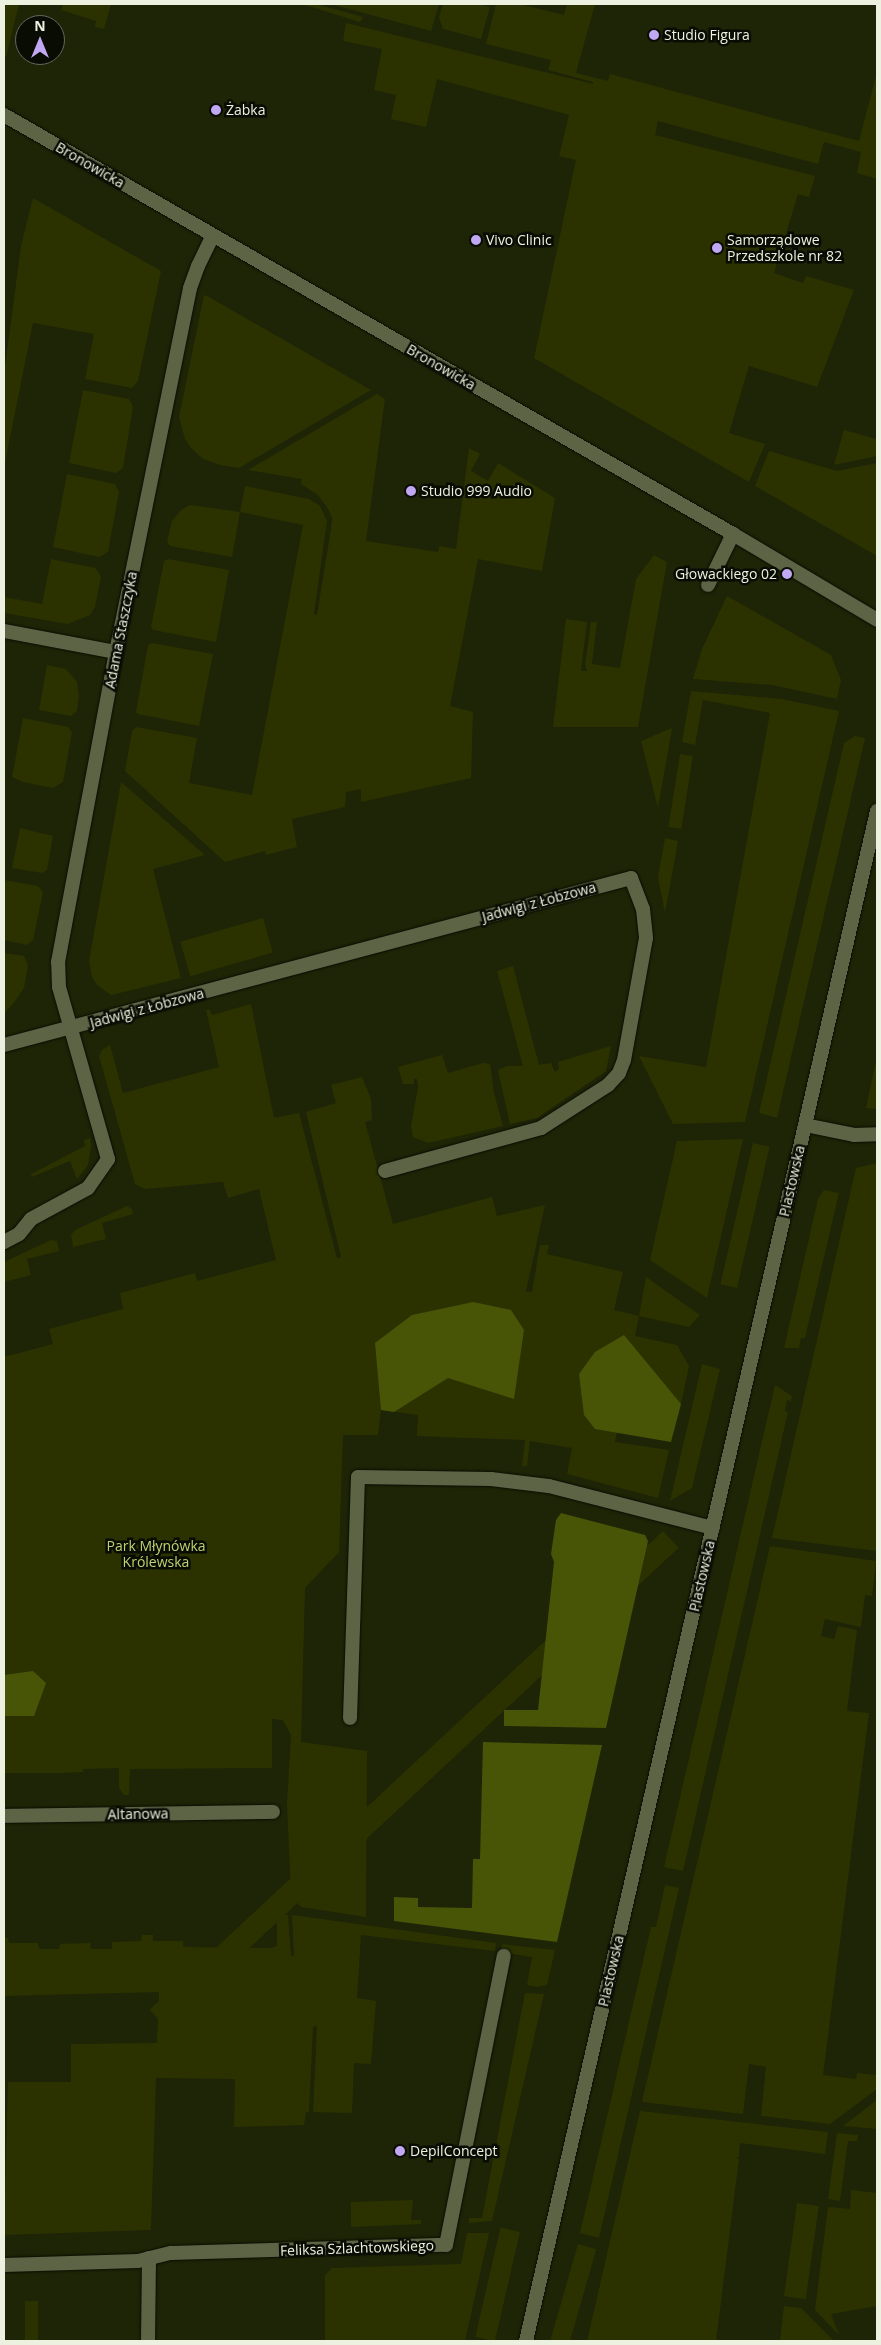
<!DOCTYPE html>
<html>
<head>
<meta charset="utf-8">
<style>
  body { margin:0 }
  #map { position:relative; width:881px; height:2345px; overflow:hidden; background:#1e2406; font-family:"Open Sans",sans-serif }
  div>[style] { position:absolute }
  .green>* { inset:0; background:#2b3200; transform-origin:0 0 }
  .forest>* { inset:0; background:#485406 }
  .roads { filter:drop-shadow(0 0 1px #090c00) drop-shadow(0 0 1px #090c00) }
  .service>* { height:14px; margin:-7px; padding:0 7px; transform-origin:7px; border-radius:7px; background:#5d6445 }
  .minor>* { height:14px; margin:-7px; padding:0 7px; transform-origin:7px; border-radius:7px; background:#5d6445 }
  .tertiary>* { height:14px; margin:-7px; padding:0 7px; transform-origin:7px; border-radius:7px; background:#5d6445 }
  .dots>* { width:14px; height:14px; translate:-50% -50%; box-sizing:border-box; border:2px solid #090c02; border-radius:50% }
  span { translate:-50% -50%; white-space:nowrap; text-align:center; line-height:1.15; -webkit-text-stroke:5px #090c02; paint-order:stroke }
  .poi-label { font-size:14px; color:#edf1e0 }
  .left { translate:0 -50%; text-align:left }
  .right { translate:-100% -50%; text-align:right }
  .street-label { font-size:14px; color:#edf1e0 }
  .park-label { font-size:14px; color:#bed270 }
  .frame { position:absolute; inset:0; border:5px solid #edf1e0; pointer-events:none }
  .north { position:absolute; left:15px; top:15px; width:50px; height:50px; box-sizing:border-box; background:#090c02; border:1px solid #64685b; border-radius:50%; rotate:0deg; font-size:14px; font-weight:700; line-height:20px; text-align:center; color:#edf1e0 }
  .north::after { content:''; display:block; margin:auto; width:18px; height:22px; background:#c1a8f3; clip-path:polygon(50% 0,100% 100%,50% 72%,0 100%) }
</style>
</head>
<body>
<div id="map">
  <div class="green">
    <i style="clip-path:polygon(4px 4px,19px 4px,6px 57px,4px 55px)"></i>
    <i style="clip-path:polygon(63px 4px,111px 4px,104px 29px,95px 27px,96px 21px,61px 10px)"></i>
    <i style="clip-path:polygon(302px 4px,316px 4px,363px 17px,360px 22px)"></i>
    <i style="clip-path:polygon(330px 4px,439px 4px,431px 31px)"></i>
    <i style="clip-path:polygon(443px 4px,478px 4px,490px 7px,481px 39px,443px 29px,439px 18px)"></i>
    <i style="clip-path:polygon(496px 4px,519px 4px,564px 15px,567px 4px,595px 4px,576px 73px,608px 81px,610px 74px,859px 141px,877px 72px,877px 179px,857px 173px,861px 152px,824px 142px,818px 164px,658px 121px,655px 135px,815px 176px,809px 197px,798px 194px,774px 273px,803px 283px,806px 276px,854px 290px,817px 387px,749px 366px,729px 433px,765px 444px,749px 482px,534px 358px,576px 160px,559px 156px,569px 115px,437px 79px,426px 127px,391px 119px,396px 95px,374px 90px,382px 49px,343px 41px,346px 23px,593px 84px,593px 82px,548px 70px,551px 60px,486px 44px)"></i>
    <i style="clip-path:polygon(33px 198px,161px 271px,138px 381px,132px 388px,85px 379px,94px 334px,33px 323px,4px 468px,4px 374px,21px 246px)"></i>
    <i style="clip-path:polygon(204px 295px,209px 297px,371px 390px,239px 468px,220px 465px,203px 459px,191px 448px,185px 439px,179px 417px)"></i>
    <i style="clip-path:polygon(83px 390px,129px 399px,133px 407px,123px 468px,116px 473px,69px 463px)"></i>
    <i style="clip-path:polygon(377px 394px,385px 399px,366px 541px,438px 552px,439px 546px,456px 549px,469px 448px,480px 454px,471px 471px,488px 481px,498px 463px,555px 498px,542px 571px,478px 559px,450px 706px,473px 712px,471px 778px,361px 802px,361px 789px,346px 792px,345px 807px,292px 819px,297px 847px,266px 855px,265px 851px,225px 862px,125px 771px,132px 731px,136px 727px,197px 738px,189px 783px,252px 795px,303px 525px,240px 512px,232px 557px,170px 546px,167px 542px,172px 521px,181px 510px,190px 505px,240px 512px,245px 486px,309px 499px,320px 506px,327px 521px,314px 614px,317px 615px,331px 529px,332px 518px,328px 509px,318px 495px,301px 484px,302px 479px,248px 470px)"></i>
    <i style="clip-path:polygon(844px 430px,877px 439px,877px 456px,834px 465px)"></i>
    <i style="clip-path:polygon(769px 451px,837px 471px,877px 463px,877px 556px,755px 486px)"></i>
    <i style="clip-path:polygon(67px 474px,115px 484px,119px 492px,108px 552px,99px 557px,53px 547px)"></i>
    <i style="clip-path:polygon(654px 555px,667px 562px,638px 727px,553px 727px,566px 619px,587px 622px,581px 671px,587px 671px,585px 665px,591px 622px,597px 622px,592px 664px,620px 668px,636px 579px)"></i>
    <i style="clip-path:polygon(51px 559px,95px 568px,101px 576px,95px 607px,90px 615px,68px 624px,4px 613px,4px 597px,42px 604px)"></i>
    <i style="clip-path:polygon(168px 559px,229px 570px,216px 642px,153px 630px,151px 627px,164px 561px)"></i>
    <i style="clip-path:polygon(727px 596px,831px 655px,841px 680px,837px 699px,772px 685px,693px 679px,702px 649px)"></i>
    <i style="clip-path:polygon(152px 643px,213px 654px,199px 726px,138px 714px,136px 712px,148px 645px)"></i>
    <i style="clip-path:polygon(47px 665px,66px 669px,77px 682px,79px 696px,77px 711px,71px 716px,39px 710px)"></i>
    <i style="clip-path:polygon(691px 691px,782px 699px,839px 711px,745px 1122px,673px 1124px,639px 1056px,706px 1067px,770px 713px,703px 700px,695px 745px,682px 742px)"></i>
    <i style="clip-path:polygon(23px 718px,68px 727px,72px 732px,63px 782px,53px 788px,23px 782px,12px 777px)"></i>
    <i style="clip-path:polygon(672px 728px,658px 808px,641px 741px)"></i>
    <i style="clip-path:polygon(855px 736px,865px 738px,777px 1118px,759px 1113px,844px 743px)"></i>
    <i style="left:680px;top:754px;width:13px;height:74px;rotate:9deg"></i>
    <i style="clip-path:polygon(121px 782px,205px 855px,153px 869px,181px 978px,111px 995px,97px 985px,92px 977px,89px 961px)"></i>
    <i style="clip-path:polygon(20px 828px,53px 836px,47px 870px,42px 873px,12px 868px)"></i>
    <i style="clip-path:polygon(665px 838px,678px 841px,665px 913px,658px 877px)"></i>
    <i style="clip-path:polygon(4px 880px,38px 886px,43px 892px,33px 940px,27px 945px,4px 940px)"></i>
    <i style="left:263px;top:918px;width:36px;height:86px;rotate:74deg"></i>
    <i style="clip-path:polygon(4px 953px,24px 956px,28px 965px,24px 988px,13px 1004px,4px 1013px)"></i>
    <i style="clip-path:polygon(513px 966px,539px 1065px,551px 1063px,555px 1072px,559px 1069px,558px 1062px,611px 1046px,606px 1071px,537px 1118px,510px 1124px,498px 1070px,507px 1066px,523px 1066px,497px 971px)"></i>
    <i style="clip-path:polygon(251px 1004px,274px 1118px,299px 1113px,337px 1258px,341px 1257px,306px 1112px,336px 1103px,331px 1085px,362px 1077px,371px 1099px,372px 1120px,365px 1122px,393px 1224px,492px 1197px,497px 1216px,545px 1205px,526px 1291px,532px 1292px,540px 1245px,549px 1245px,547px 1254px,623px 1272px,614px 1310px,639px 1316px,646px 1277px,700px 1315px,689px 1327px,639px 1316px,635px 1336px,677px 1345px,689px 1366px,681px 1404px,633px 1348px,615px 1442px,669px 1450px,658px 1498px,567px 1474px,572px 1448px,530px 1441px,527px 1466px,522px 1466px,525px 1440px,417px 1436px,418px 1415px,381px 1410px,378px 1435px,343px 1435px,339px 1552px,305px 1588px,301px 1742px,367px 1751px,366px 1917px,301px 1907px,291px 1895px,287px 1803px,291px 1735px,283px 1720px,272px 1719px,272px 1768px,130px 1769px,129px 1795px,124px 1795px,119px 1788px,119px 1768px,83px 1769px,83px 1772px,63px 1773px,4px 1773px,4px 1357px,53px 1344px,49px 1329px,123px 1309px,120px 1293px,195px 1273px,197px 1281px,276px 1260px,259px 1189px,228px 1198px,223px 1182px,145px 1189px,135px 1184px,99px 1056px,102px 1050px,110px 1045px,123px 1093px,219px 1067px,206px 1010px,210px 1010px,212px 1015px)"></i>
    <i style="clip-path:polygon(442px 1055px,448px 1073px,483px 1063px,490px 1064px,494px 1093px,503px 1126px,428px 1143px,413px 1137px,411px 1126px,418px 1088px,417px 1079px,414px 1079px,414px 1084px,403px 1084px,398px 1067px)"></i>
    <i style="clip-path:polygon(877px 1056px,877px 1109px,866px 1108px)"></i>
    <i style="clip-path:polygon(90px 1138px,91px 1146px,88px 1165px,77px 1179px,70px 1161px,32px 1177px,31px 1174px,85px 1146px,84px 1140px)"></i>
    <i style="clip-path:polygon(743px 1139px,707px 1298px,650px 1260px,677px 1141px)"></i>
    <i style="left:753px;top:1143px;width:17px;height:145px;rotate:13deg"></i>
    <i style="clip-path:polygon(877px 1163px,877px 1551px,772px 1538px,856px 1168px)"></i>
    <i style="clip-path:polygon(824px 1190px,839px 1193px,805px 1338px,801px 1338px,799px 1348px,784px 1348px,818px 1199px)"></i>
    <i style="clip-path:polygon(127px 1206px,132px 1209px,133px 1214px,102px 1223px,106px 1239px,73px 1247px,71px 1235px,75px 1230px)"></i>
    <i style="clip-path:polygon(51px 1240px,57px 1241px,59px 1251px,27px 1259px,31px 1275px,4px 1282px,4px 1262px)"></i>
    <i style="clip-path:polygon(702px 1364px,720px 1369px,692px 1488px,670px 1501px)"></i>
    <i style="clip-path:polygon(775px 1385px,792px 1396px,791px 1401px,787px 1400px,785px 1411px,788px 1412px,683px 1871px,664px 1867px)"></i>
    <i style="left:663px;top:1531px;width:23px;height:702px;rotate:47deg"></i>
    <i style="clip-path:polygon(770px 1546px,876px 1561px,872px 1596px,865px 1595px,861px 1627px,825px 1619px,821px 1636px,834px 1639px,838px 1626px,857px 1630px,847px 1711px,869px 1713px,823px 2075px,856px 2079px,857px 2073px,877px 2075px,877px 2089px,830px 2124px,761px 2116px,766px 2067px,749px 2064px,743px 2114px,642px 2102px)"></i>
    <i style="clip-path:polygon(665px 1885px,679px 1888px,599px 2238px,580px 2233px,651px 1927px,656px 1927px)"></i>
    <i style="clip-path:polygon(277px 1915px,288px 1915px,291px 1956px,294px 1956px,292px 1915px,496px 1943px,495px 1951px,361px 1935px,357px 1998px,376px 2001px,371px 2064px,354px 2063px,352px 2113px,313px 2112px,317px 2026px,313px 2027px,309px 2112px,306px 2112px,304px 2125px,234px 2127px,235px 2079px,156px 2078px,151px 2230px,4px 2235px,8px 2082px,71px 2082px,71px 2044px,157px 2043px,159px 1992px,4px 1996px,4px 1938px,8px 1938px,9px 1943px,38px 1943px,39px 1949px,59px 1949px,60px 1944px,90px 1943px,91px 1949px,112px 1949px,112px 1942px,141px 1941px,142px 1935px,153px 1935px,153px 1941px,183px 1941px,183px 1947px,271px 1948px,277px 1946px)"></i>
    <i style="clip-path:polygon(502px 1944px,555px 1950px,547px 1985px,537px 1987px,527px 1985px,532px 1957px,500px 1952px)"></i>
    <i style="clip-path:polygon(525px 1993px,544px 1994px,492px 2221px,469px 2223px,469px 2218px,482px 2218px)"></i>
    <i style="clip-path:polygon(877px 2100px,877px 2129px,843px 2126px)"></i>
    <i style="clip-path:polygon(640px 2111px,828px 2132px,825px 2154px,740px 2143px,739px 2157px,736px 2158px,739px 2159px,716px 2341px,587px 2341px)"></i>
    <i style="clip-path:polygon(837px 2133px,858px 2135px,857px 2141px,848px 2141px,840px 2201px,828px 2199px)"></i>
    <i style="clip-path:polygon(851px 2190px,877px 2193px,877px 2306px,831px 2314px,839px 2335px,815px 2310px,828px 2207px,850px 2209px)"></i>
    <i style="clip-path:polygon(413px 2200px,411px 2220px,421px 2220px,421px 2224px,351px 2227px,351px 2202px)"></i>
    <i style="left:797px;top:2203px;width:22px;height:94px;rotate:8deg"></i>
    <i style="left:520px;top:2232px;width:112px;height:20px;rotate:103deg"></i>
    <i style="clip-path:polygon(467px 2233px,489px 2233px,465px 2341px,325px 2341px,325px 2275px,332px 2268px,461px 2264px)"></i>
    <i style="left:578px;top:2244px;width:19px;height:100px;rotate:16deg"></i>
    <i style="left:25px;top:2301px;width:13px;height:40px"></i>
    <i style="clip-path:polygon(784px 2306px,801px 2308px,834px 2341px,780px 2341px)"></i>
  </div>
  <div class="forest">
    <i style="clip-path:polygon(473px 1302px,511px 1310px,524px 1330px,514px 1399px,448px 1378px,394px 1412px,381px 1410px,375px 1343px,412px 1315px)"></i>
    <i style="clip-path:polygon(624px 1335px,681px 1404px,671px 1442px,595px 1429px,584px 1415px,579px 1374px,595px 1352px)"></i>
    <i style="clip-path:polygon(561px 1513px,645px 1535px,648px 1541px,606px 1728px,504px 1726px,504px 1710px,538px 1710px,554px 1562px,551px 1554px,556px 1520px)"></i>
    <i style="clip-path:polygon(33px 1671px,46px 1683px,34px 1716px,4px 1716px,4px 1675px)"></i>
    <i style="clip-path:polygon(483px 1742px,602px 1745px,557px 1942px,394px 1921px,394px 1897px,418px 1898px,418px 1907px,472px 1908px,473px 1859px,480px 1859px)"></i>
  </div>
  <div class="roads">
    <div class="service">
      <i style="left:708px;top:585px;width:57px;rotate:-63.9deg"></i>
      <i style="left:805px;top:1125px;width:50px;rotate:11.5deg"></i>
      <i style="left:854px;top:1135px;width:23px;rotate:-2deg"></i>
      <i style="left:385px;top:1171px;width:162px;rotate:-15.4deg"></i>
      <i style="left:541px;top:1128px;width:80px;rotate:-32.7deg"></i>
      <i style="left:608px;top:1085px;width:16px;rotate:-47deg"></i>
      <i style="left:619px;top:1073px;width:14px;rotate:-69deg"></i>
      <i style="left:350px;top:1718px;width:241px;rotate:-88.1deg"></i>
      <i style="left:358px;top:1477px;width:133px;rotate:0.9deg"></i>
      <i style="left:491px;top:1479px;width:58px;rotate:6.9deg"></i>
      <i style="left:549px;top:1486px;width:169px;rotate:14.4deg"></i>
    </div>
    <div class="minor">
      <i style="left:4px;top:631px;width:114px;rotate:10.6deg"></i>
      <i style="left:4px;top:1045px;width:649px;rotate:-14.91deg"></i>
      <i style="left:631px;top:878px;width:33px;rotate:69deg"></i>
      <i style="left:643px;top:909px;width:29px;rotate:84deg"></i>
      <i style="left:646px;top:938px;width:124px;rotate:100.2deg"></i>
      <i style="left:4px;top:1242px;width:17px;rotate:-28deg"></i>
      <i style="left:19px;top:1234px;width:19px;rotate:-51deg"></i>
      <i style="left:31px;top:1219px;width:65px;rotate:-28.5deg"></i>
      <i style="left:88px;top:1188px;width:35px;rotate:-55deg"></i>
      <i style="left:108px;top:1159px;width:179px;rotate:-105.9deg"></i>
      <i style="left:59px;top:987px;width:25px;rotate:-92deg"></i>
      <i style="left:58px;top:962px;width:315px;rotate:-79.4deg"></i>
      <i style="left:116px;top:652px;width:371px;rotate:-78.5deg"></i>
      <i style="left:190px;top:288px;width:23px;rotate:-70deg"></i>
      <i style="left:198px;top:266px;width:34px;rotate:-64deg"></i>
      <i style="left:4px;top:1816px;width:269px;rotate:-0.9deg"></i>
      <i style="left:4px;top:2265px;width:134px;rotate:-1.7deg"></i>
      <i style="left:138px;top:2261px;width:34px;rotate:-14deg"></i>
      <i style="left:171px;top:2253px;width:275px;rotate:-1.7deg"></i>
      <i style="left:446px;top:2245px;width:295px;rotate:-78.7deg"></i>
      <i style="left:148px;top:2341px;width:83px;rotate:-89.3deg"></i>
    </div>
    <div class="tertiary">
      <i style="left:4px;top:115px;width:841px;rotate:29.89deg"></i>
      <i style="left:733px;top:534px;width:168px;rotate:30.8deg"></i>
      <i style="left:526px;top:2341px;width:1570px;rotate:-77.08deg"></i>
    </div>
  </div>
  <div class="dots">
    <i style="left:654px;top:35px;background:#c1a8f3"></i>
    <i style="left:216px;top:110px;background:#c1a8f3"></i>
    <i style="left:476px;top:240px;background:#c1a8f3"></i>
    <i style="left:717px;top:248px;background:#c1a8f3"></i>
    <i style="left:411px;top:491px;background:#c1a8f3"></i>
    <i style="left:787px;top:574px;background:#c1a8f3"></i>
    <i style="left:400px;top:2151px;background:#c1a8f3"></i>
  </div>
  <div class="poi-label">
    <span class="left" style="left:664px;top:35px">Studio Figura</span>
    <span class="left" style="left:226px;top:110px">Żabka</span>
    <span class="left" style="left:486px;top:240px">Vivo Clinic</span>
    <span class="left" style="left:727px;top:248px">Samorządowe<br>Przedszkole nr 82</span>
    <span class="left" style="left:421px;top:491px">Studio 999 Audio</span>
    <span class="right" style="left:777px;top:574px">Głowackiego 02</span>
    <span class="left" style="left:410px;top:2151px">DepilConcept</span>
  </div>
  <div class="street-label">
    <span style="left:90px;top:165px;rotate:30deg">Bronowicka</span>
    <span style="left:441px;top:367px;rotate:30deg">Bronowicka</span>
    <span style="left:121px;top:630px;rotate:-79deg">Adama Staszczyka</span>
    <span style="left:539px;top:902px;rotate:-15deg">Jadwigi z Łobzowa</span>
    <span style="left:147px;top:1008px;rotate:-15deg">Jadwigi z Łobzowa</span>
    <span style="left:792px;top:1181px;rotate:-77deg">Piastowska</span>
    <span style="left:702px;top:1576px;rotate:-77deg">Piastowska</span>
    <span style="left:138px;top:1814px;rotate:-1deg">Altanowa</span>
    <span style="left:611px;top:1971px;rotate:-77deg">Piastowska</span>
    <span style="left:357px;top:2248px;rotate:-2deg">Feliksa Szlachtowskiego</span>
  </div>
  <div class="park-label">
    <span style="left:156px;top:1554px">Park Młynówka<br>Królewska</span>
  </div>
  <div class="frame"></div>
  <div class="north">N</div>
</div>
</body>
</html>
